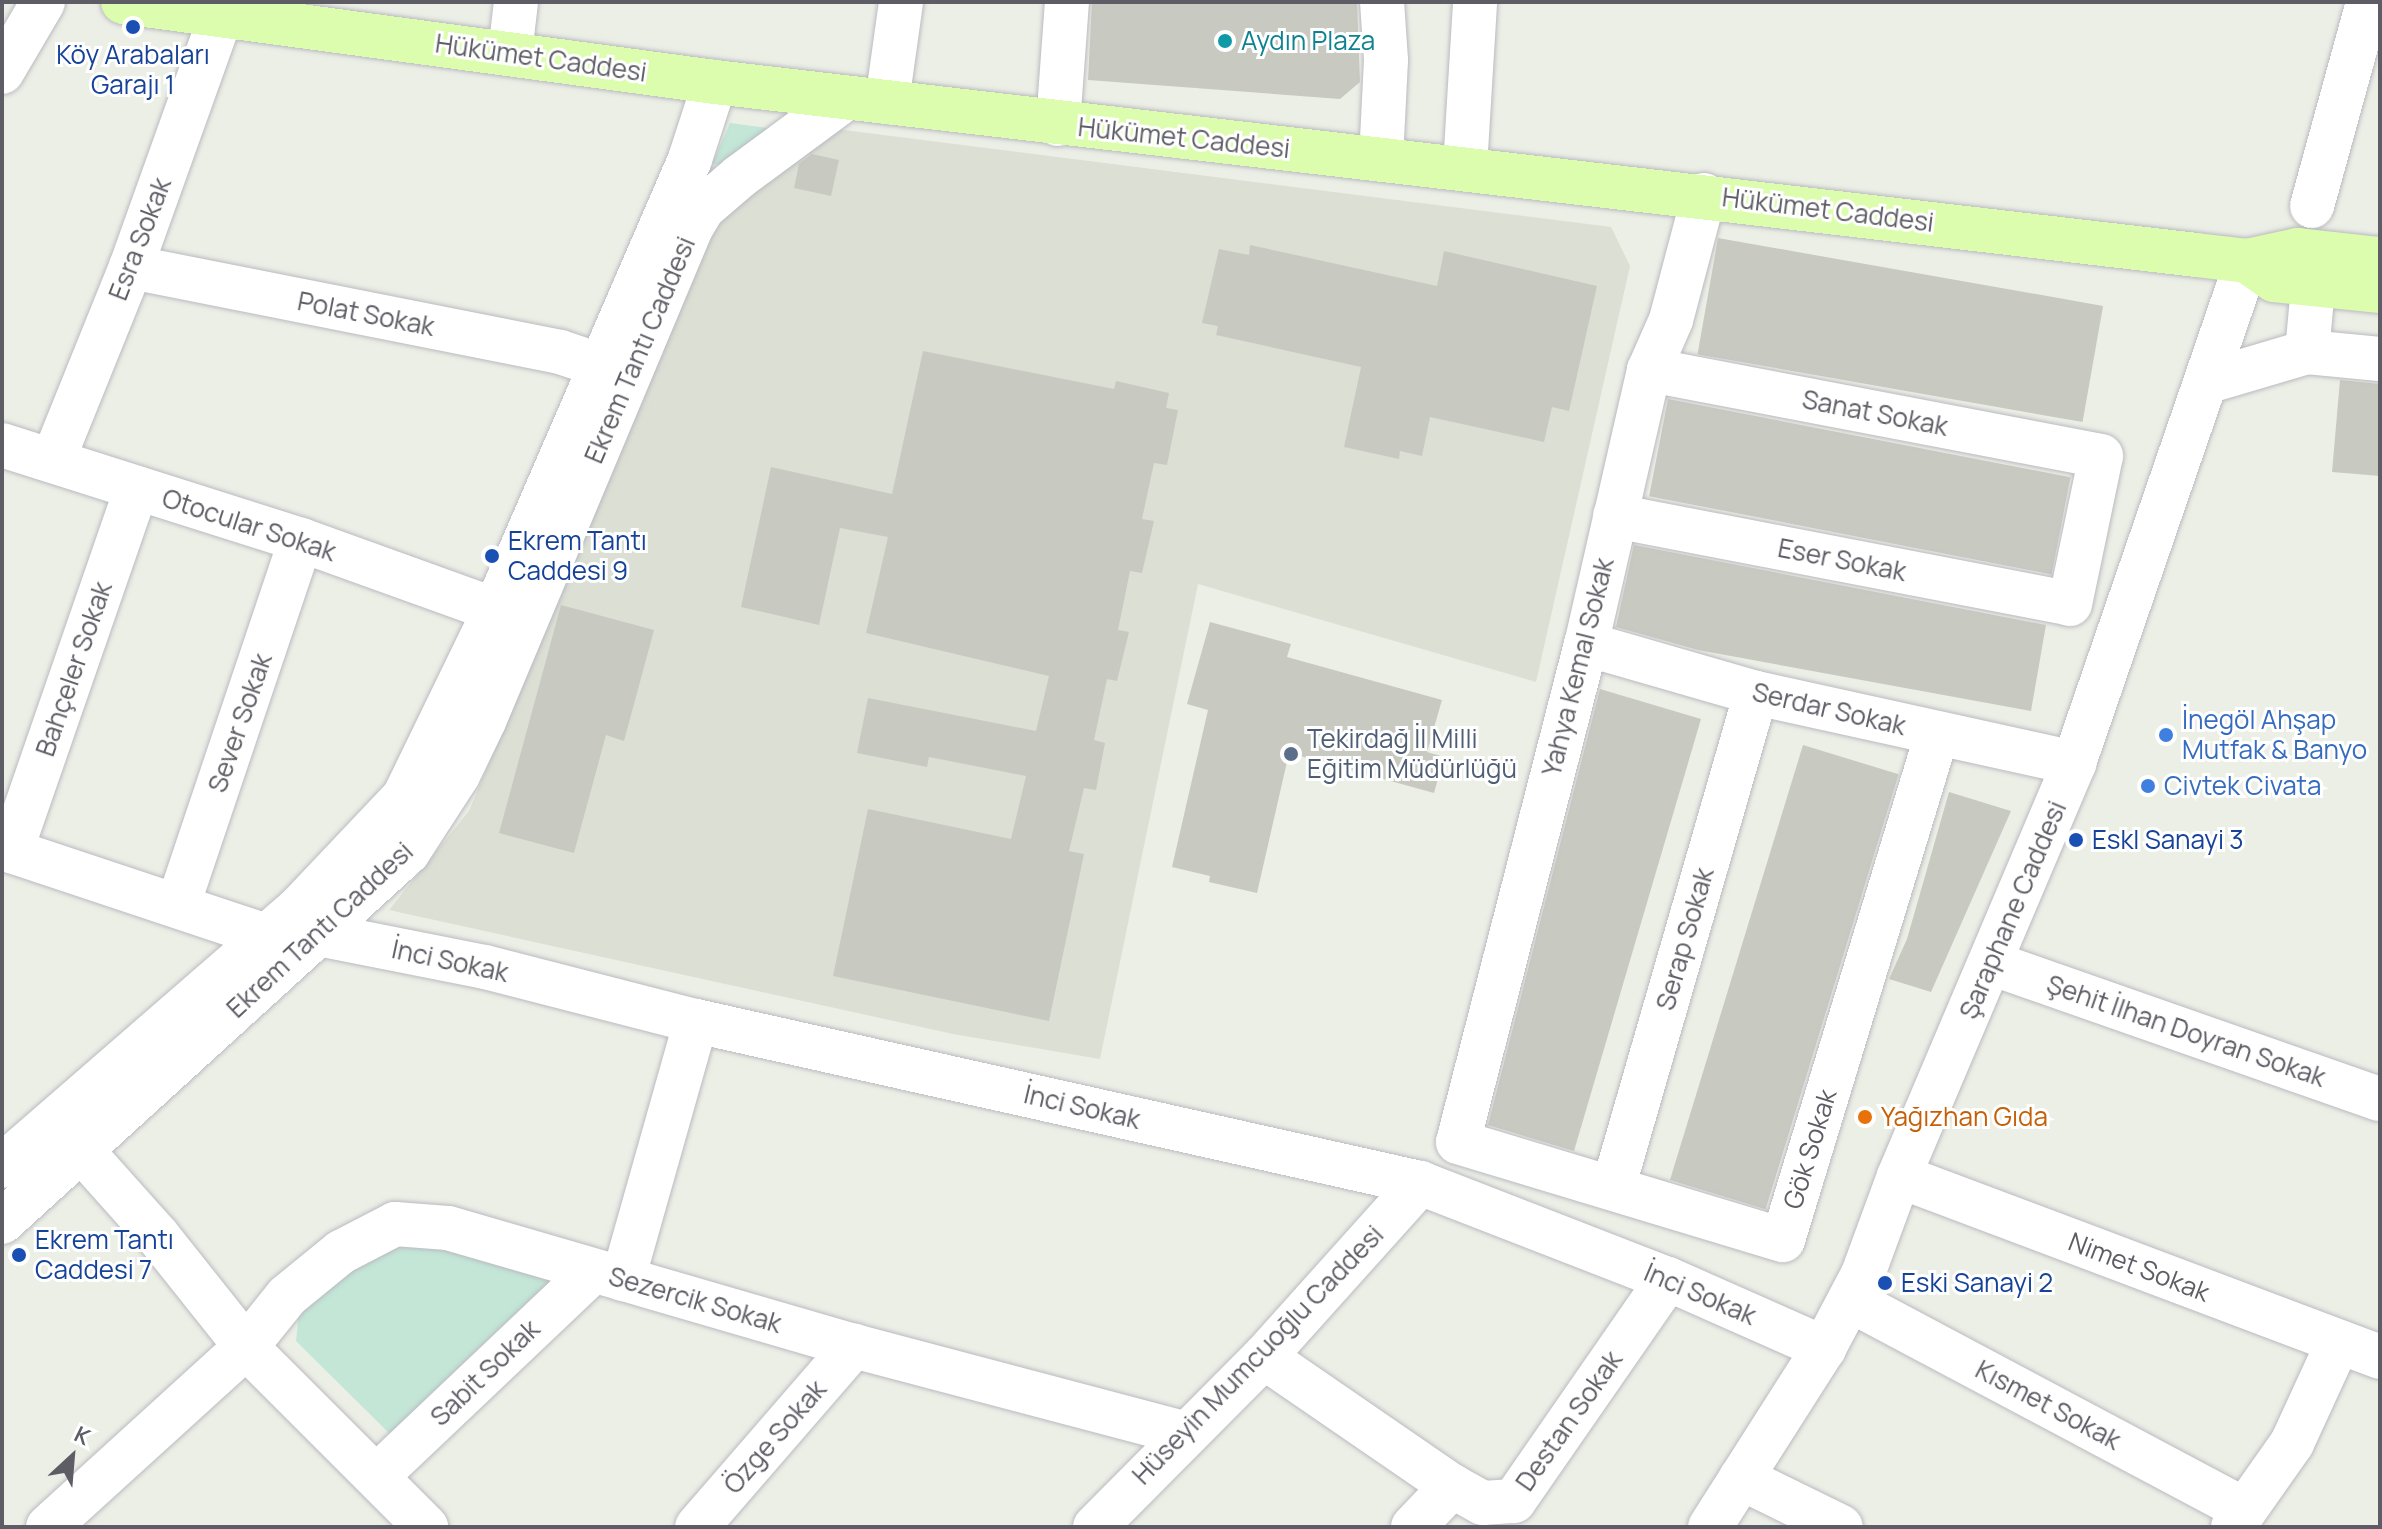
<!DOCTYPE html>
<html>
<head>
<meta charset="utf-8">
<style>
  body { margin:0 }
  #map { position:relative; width:2382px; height:1529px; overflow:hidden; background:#ecefe6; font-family:Manrope,sans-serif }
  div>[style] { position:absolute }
  .education>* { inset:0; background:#dbdfd4 }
  .green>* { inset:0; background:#c3e6d7 }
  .building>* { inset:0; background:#c8cac2; transform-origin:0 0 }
  .roads { filter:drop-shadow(0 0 2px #bbbac1) drop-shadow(0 0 2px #bbbac1) }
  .minor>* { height:44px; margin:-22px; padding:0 22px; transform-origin:22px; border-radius:22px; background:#fff }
  .major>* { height:44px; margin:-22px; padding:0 22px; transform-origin:22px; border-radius:22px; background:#dcfdad }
  .dots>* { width:22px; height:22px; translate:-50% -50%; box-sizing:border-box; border:4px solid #fff; border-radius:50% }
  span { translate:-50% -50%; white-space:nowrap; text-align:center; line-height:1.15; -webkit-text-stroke:6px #fff; paint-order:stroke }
  .culture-label { font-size:26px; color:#0d838f }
  .left { translate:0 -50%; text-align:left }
  .transit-label { font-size:26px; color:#164399 }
  .street-label { font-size:26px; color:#5e5d66 }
  .shop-label { font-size:26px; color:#366cbe }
  .service-label { font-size:26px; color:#4e5e75 }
  .food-label { font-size:26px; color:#c56008 }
  .frame { position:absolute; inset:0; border:4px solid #5e5d66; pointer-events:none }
  .north { position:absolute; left:32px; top:1417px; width:80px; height:80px; -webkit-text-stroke:6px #fff; paint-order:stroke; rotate:26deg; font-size:22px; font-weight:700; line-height:32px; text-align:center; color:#5e5d66 }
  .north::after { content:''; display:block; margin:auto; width:28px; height:36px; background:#5e5d66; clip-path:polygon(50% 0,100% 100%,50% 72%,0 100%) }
</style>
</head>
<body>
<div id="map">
  <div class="education">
    <i style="clip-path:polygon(828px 128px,1611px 227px,1630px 266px,1536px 682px,1198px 584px,1100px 1059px,953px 1034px,389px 910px,469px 811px,712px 227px)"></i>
  </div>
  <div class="green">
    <i style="clip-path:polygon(730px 123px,776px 129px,723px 165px,712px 164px)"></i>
    <i style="clip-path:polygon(445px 1235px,575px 1279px,393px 1437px,296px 1341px,300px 1302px,383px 1244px)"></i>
  </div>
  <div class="building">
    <i style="clip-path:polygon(1092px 2px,1357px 2px,1360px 82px,1340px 99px,1088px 80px)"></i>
    <i style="clip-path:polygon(812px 154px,839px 160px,831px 196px,794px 188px,799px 164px)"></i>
    <i style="left:1718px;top:238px;width:391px;height:118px;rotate:10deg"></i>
    <i style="clip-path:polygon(1250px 245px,1437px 286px,1444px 251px,1597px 286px,1569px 411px,1552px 407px,1544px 442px,1430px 417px,1422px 456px,1400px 451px,1399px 459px,1344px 447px,1361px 367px,1216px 335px,1218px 326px,1202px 323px,1219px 249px,1249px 255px)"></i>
    <i style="clip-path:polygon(923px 351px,1114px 389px,1116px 381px,1169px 393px,1166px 408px,1178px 410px,1167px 465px,1154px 463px,1142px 519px,1154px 521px,1142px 573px,1130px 571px,1118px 630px,1129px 632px,1117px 681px,1107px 679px,1094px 740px,1105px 743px,1096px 790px,1084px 788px,1069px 851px,1084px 854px,1049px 1021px,833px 976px,868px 809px,1011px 839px,1026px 776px,929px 757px,927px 767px,857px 753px,868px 698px,1036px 731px,1049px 676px,866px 633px,888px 537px,840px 528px,819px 625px,741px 607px,771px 467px,892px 494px)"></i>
    <i style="clip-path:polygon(2340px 380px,2380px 384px,2380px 476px,2332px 472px)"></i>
    <i style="left:1668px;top:399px;width:410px;height:99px;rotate:11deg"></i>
    <i style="clip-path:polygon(1634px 545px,2046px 625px,2031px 711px,1698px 650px,1616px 627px)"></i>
    <i style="clip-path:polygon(561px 605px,654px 630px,624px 741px,606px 735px,574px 853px,499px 833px)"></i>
    <i style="clip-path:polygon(1210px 622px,1291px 644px,1287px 657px,1442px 700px,1427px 752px,1444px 757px,1434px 793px,1289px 753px,1257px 893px,1209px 882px,1210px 876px,1172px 867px,1208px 710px,1187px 704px)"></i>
    <i style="clip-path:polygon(1600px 689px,1701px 719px,1574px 1151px,1488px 1125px)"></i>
    <i style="left:1803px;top:745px;width:100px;height:455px;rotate:17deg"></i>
    <i style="clip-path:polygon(1949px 792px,2011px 811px,1931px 992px,1889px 979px,1907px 939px)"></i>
  </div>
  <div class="roads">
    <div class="minor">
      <i style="left:510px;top:53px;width:51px;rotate:-83.3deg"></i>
      <i style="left:2px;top:72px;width:81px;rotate:-59.6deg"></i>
      <i style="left:887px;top:102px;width:101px;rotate:-82deg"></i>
      <i style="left:1058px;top:124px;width:122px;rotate:-85.8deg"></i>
      <i style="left:1381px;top:159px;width:99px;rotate:-87.1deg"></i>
      <i style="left:1386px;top:60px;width:58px;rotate:-93.9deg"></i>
      <i style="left:1465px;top:167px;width:165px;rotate:-86.5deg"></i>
      <i style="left:1704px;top:195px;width:129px;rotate:104.8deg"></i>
      <i style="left:1671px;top:320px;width:55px;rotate:113.7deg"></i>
      <i style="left:1649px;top:370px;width:281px;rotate:102.9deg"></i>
      <i style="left:1586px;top:644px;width:514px;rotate:104.41deg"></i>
      <i style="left:1458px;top:1142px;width:339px;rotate:16.8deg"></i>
      <i style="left:1783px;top:1240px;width:529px;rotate:-73.07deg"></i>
      <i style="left:2312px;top:206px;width:212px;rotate:-74.6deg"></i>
      <i style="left:131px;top:267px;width:437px;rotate:11.2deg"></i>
      <i style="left:560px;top:352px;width:69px;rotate:18.7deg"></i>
      <i style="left:2307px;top:352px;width:65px;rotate:-84.7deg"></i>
      <i style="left:2206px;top:382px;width:105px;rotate:-16.5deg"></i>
      <i style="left:2307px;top:352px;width:73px;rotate:5.5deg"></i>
      <i style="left:2px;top:445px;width:314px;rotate:17.6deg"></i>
      <i style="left:301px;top:540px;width:236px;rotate:19.8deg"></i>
      <i style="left:53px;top:460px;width:208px;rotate:-68deg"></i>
      <i style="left:131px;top:267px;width:282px;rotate:-70.3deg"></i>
      <i style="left:1615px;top:516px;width:463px;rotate:10.9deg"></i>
      <i style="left:2070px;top:604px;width:151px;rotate:-78.2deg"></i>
      <i style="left:2101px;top:456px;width:460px;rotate:-169.2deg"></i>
      <i style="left:1586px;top:644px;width:177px;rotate:16.1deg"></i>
      <i style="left:1756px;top:693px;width:326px;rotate:12.4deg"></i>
      <i style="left:2px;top:848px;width:279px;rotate:18.4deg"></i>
      <i style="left:11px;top:851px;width:384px;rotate:-70.9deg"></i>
      <i style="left:178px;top:905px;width:385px;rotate:-71.4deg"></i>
      <i style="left:318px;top:934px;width:170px;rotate:11.2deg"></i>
      <i style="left:485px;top:967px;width:218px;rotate:14.4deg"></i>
      <i style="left:696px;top:1021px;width:742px;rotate:12.61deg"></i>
      <i style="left:1420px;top:1183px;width:266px;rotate:21.2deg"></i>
      <i style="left:1668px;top:1279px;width:171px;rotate:23.9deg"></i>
      <i style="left:1991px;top:963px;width:412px;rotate:19.3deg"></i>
      <i style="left:81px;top:1150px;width:114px;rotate:48.2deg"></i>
      <i style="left:157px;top:1235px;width:143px;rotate:51.5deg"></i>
      <i style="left:246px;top:1347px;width:65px;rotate:-51.2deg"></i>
      <i style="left:287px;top:1296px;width:70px;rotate:-39.2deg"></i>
      <i style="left:341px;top:1252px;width:61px;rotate:-27.4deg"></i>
      <i style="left:395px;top:1224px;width:53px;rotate:4.3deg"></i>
      <i style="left:448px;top:1228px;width:423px;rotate:16.2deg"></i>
      <i style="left:854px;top:1346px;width:340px;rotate:14.8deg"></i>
      <i style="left:2px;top:1166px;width:393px;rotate:-41deg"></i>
      <i style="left:299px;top:908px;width:153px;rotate:-46.6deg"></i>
      <i style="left:404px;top:797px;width:208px;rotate:-64.1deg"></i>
      <i style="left:495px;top:610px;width:491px;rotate:-66.6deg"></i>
      <i style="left:690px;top:159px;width:81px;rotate:-72deg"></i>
      <i style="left:1899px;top:1176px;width:514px;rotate:20.62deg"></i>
      <i style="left:1614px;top:1185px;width:512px;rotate:-73.9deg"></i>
      <i style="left:2px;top:1222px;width:549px;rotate:-42.34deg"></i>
      <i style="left:408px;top:852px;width:92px;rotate:-57deg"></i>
      <i style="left:458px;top:775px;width:60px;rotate:-64.3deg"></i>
      <i style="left:484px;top:721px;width:535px;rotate:-67.22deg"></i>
      <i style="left:691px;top:228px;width:23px;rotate:-59deg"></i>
      <i style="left:703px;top:208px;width:48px;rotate:-40.7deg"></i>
      <i style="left:739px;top:177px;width:133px;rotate:-36.4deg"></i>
      <i style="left:623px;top:1279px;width:268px;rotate:-74.2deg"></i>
      <i style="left:1850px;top:1300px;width:447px;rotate:28deg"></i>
      <i style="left:1264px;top:1357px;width:228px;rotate:34.5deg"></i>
      <i style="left:378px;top:1475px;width:296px;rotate:-43.5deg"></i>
      <i style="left:1741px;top:1478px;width:111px;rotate:26.1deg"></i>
      <i style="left:48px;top:1527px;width:268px;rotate:-42.3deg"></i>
      <i style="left:246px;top:1347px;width:255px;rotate:45deg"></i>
      <i style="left:697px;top:1527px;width:240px;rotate:-49.1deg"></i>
      <i style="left:1095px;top:1527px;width:240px;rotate:-45.2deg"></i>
      <i style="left:1264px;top:1357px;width:234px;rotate:-48.1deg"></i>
      <i style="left:1413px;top:1527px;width:57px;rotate:-46.4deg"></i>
      <i style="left:1452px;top:1486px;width:35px;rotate:29deg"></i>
      <i style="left:1483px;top:1503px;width:31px;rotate:-4deg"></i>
      <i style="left:1514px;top:1501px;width:270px;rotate:-55.3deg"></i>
      <i style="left:1710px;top:1527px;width:212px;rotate:-57.5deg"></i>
      <i style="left:1824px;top:1348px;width:84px;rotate:-62.2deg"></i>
      <i style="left:1863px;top:1274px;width:104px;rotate:-69.8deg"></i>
      <i style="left:1899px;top:1176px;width:449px;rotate:-67deg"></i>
      <i style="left:2074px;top:763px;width:531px;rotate:-70.98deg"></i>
      <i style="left:2233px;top:1527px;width:103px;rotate:-54.9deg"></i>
      <i style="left:2292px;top:1443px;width:110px;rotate:-65.3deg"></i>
    </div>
    <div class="major">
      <i style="left:123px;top:2px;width:597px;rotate:7.7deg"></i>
      <i style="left:715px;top:82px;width:1491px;rotate:6.66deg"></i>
      <i style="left:2196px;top:255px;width:51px;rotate:6.7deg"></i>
      <i style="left:2247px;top:261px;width:52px;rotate:-12.2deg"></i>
      <i style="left:2298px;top:250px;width:82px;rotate:6.3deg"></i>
      <i style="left:2247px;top:261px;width:33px;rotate:35deg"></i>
      <i style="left:2274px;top:280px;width:107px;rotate:5.9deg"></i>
    </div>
  </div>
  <div class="dots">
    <i style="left:133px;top:27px;background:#1a4fb4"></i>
    <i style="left:1225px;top:41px;background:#0f9aa8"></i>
    <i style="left:492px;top:556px;background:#1a4fb4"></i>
    <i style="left:2166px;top:735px;background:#3f7fe0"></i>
    <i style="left:1291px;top:754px;background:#5c6f8a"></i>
    <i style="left:2148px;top:786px;background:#3f7fe0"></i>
    <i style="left:2076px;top:840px;background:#1a4fb4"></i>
    <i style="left:1865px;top:1117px;background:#e8710a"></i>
    <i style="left:19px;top:1255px;background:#1a4fb4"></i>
    <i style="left:1885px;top:1283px;background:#1a4fb4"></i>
  </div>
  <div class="culture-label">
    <span class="left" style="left:1241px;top:41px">Aydın Plaza</span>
  </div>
  <div class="transit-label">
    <span style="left:133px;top:70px">Köy Arabaları<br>Garajı 1</span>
    <span class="left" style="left:508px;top:556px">Ekrem Tantı<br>Caddesi 9</span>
    <span class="left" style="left:2092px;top:840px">Eskl Sanayi 3</span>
    <span class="left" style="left:35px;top:1255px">Ekrem Tantı<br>Caddesi 7</span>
    <span class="left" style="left:1901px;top:1283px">Eski Sanayi 2</span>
  </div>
  <div class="street-label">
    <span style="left:541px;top:58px;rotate:8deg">Hükümet Caddesi</span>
    <span style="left:1184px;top:138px;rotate:6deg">Hükümet Caddesi</span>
    <span style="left:1828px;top:210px;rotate:7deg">Hükümet Caddesi</span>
    <span style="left:140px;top:239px;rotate:-69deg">Esra Sokak</span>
    <span style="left:366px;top:314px;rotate:11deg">Polat Sokak</span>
    <span style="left:640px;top:350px;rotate:-67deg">Ekrem Tantı Caddesi</span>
    <span style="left:1875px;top:413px;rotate:11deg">Sanat Sokak</span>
    <span style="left:249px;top:525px;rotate:18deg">Otocular Sokak</span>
    <span style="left:1842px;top:560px;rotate:11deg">Eser Sokak</span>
    <span style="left:1578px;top:667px;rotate:-76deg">Yahya Kemal Sokak</span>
    <span style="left:74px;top:669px;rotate:-71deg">Bahçeler Sokak</span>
    <span style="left:1829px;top:709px;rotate:13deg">Serdar Sokak</span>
    <span style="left:240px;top:723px;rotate:-71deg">Sever Sokak</span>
    <span style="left:2013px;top:910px;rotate:-67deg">Şaraphane Caddesi</span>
    <span style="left:320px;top:930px;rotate:-43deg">Ekrem Tantı Caddesi</span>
    <span style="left:1685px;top:939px;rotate:-74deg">Serap Sokak</span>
    <span style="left:450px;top:961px;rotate:12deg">İnci Sokak</span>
    <span style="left:2186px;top:1031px;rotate:19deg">Şehit İlhan Doyran Sokak</span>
    <span style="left:1082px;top:1107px;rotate:13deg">İnci Sokak</span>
    <span style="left:1810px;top:1149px;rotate:-73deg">Gök Sokak</span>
    <span style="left:2139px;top:1267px;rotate:21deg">Nimet Sokak</span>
    <span style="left:1700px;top:1294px;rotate:23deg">İnci Sokak</span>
    <span style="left:695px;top:1300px;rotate:16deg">Sezercik Sokak</span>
    <span style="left:1258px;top:1355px;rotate:-46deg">Hüseyin Mumcuoğlu Caddesi</span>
    <span style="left:485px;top:1373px;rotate:-44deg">Sabit Sokak</span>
    <span style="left:2048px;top:1405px;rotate:28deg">Kısmet Sokak</span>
    <span style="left:1569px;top:1421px;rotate:-55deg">Destan Sokak</span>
    <span style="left:775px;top:1437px;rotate:-49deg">Özge Sokak</span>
  </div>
  <div class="shop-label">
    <span class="left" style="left:2182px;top:735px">İnegöl Ahşap<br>Mutfak &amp; Banyo</span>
    <span class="left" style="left:2164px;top:786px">Civtek Civata</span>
  </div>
  <div class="service-label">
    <span class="left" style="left:1307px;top:754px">Tekirdağ İl Milli<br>Eğitim Müdürlüğü</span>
  </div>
  <div class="food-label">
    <span class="left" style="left:1881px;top:1117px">Yağızhan Gıda</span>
  </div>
  <div class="frame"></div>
  <div class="north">K</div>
</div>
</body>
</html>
